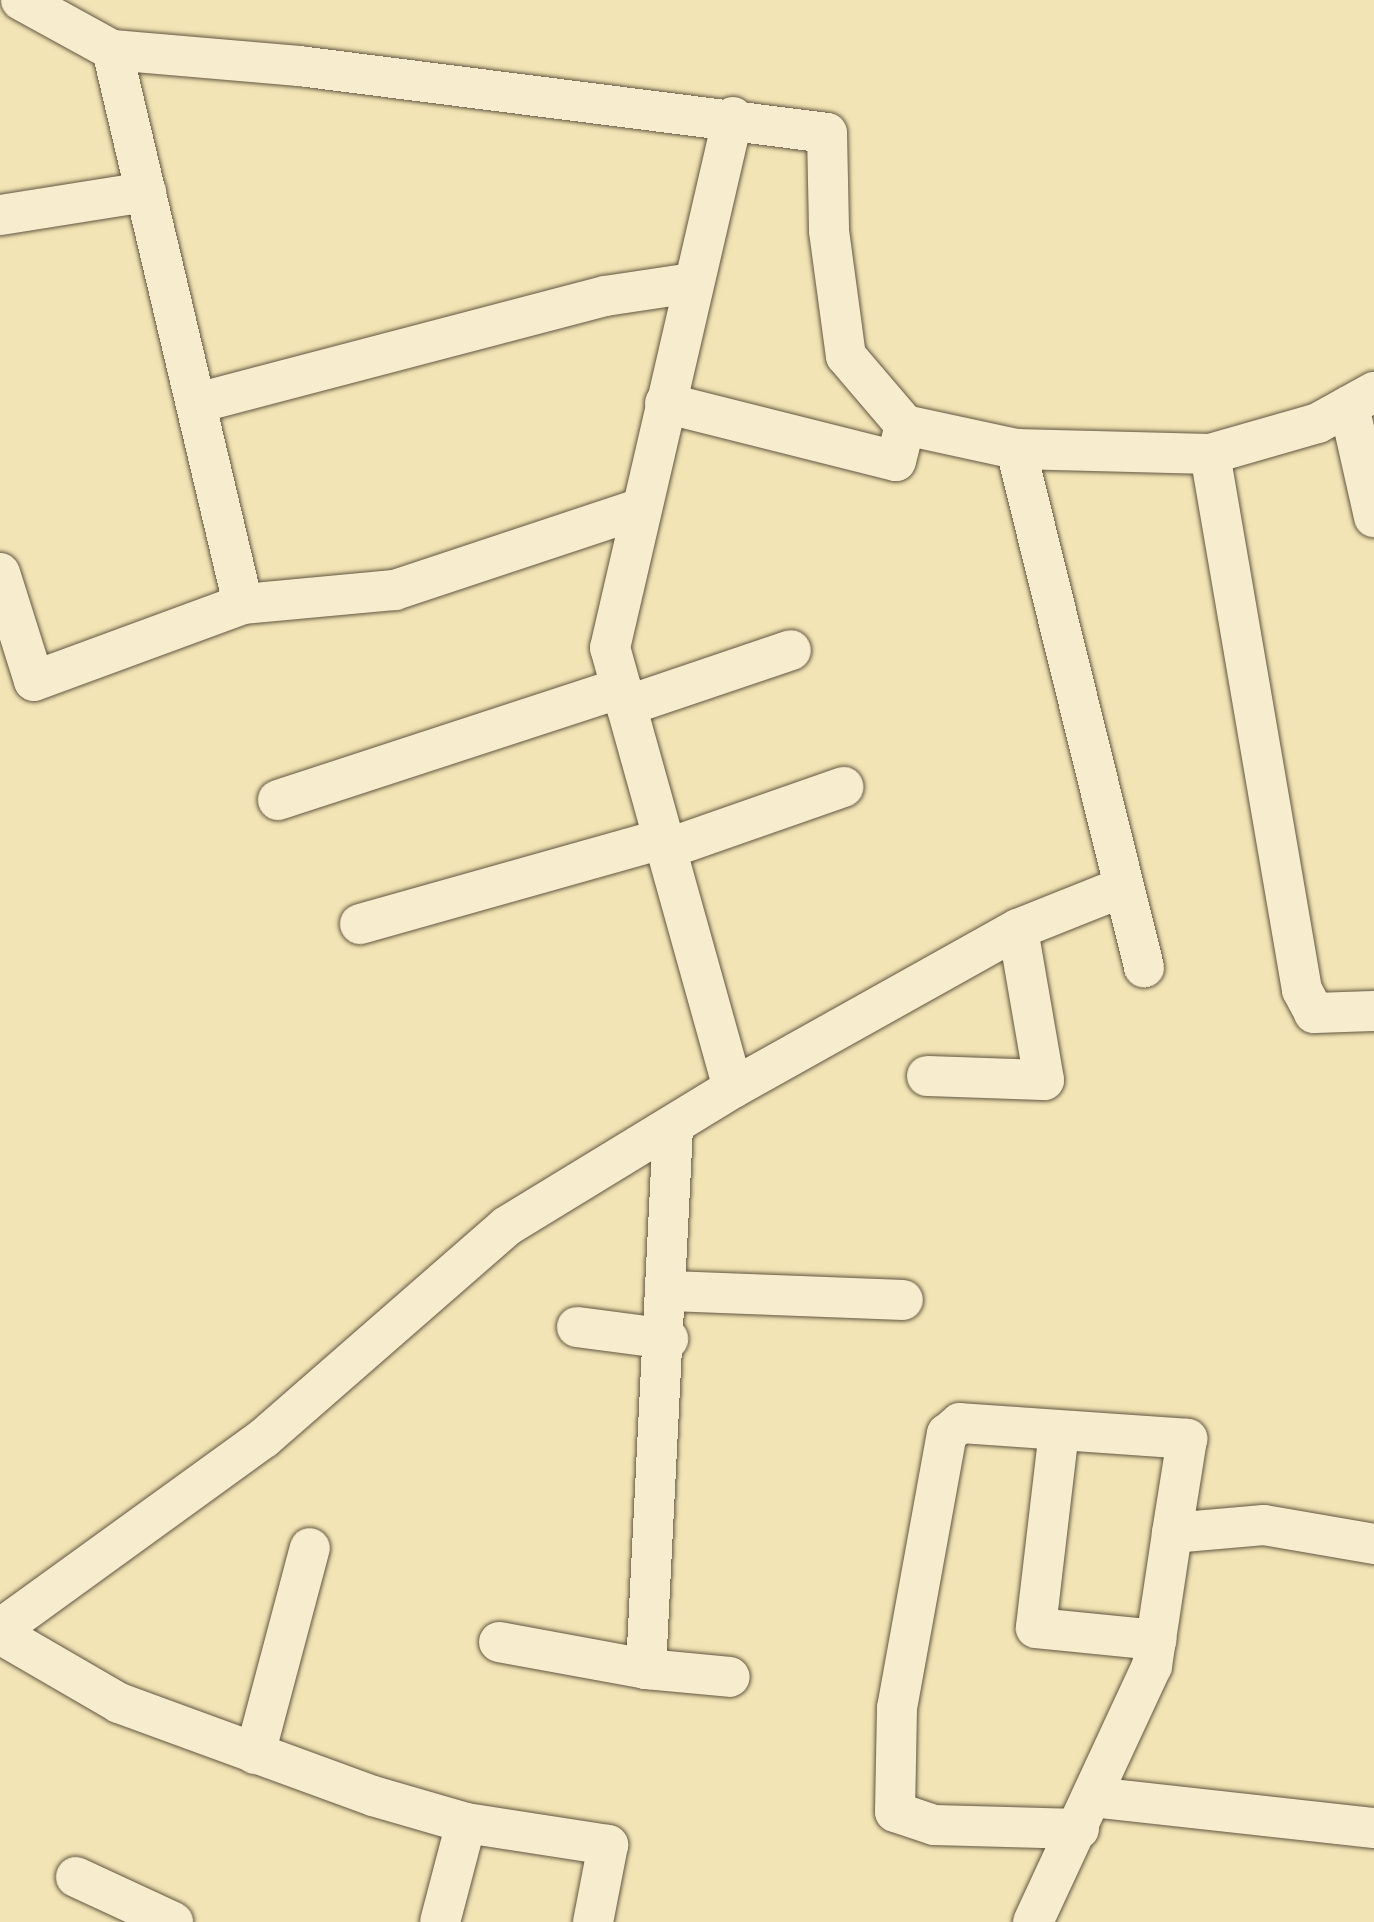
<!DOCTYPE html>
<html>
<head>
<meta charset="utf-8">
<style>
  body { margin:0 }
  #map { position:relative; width:1374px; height:1922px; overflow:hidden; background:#f2e4b4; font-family:"IM FELL French Canon",serif }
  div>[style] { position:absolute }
  .roads { filter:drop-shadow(0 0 2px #625641) drop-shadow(0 0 2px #625641) }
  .minor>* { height:40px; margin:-20px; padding:0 20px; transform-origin:20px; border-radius:20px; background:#f7edce }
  span { translate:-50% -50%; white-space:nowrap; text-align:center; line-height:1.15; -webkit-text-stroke:6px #f7edce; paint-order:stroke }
</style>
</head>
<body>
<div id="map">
  <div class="roads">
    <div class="minor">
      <i style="left:21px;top:0;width:104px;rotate:28.8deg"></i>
      <i style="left:112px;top:50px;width:569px;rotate:76.7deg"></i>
      <i style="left:243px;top:604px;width:153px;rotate:-5.3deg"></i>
      <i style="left:395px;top:590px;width:259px;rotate:-18.4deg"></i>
      <i style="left:112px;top:50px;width:188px;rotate:4.9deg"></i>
      <i style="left:299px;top:66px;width:532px;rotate:7.23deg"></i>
      <i style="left:827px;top:133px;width:98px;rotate:88.8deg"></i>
      <i style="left:829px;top:231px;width:126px;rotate:82.3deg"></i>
      <i style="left:846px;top:356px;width:91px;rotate:49.5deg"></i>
      <i style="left:905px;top:425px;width:114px;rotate:12.2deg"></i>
      <i style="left:1016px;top:449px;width:194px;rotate:1.5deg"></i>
      <i style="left:1210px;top:454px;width:112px;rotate:-16deg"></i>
      <i style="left:1318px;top:423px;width:64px;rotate:-29deg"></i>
      <i style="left:0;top:215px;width:148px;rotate:-9deg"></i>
      <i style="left:197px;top:403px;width:422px;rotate:-14.7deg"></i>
      <i style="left:605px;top:296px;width:88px;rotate:-8.5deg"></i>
      <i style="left:665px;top:403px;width:238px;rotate:14.1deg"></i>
      <i style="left:896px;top:461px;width:37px;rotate:-76deg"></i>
      <i style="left:1349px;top:406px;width:114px;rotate:77.3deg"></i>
      <i style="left:1016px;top:449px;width:534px;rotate:76.12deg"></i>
      <i style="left:1210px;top:454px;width:544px;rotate:80.26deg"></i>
      <i style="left:1302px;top:990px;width:26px;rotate:62deg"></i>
      <i style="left:1314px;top:1013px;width:60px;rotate:-1.9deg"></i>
      <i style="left:0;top:573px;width:113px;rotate:72.5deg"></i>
      <i style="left:34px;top:681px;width:223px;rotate:-20.2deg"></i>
      <i style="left:626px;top:706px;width:174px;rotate:-18.7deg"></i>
      <i style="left:278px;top:800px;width:361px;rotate:-18.1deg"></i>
      <i style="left:666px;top:849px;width:188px;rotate:-19.3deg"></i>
      <i style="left:360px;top:924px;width:315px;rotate:-15.7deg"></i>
      <i style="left:927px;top:1076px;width:117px;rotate:2deg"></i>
      <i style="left:1044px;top:1080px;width:153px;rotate:-99.8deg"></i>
      <i style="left:733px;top:1088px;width:326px;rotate:-29.2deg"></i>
      <i style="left:1018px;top:929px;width:113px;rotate:-21.8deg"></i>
      <i style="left:673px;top:1128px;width:542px;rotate:92.86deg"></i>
      <i style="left:646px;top:1669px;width:84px;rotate:5.4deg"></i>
      <i style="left:671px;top:1291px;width:232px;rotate:2.2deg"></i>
      <i style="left:577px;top:1327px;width:92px;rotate:7.5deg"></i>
      <i style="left:1059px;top:1431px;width:198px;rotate:96.7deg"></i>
      <i style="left:1036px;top:1628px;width:121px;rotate:5.7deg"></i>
      <i style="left:0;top:1629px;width:326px;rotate:-35.9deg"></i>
      <i style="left:264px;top:1438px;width:322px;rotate:-41.1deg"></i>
      <i style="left:507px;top:1226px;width:265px;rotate:-31.4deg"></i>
      <i style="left:733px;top:1088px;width:457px;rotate:-105.6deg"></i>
      <i style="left:610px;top:648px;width:545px;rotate:-76.96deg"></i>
      <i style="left:0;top:1634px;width:138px;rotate:30.1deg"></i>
      <i style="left:119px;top:1703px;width:270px;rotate:20.1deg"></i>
      <i style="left:373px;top:1796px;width:97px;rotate:16.2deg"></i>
      <i style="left:466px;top:1823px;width:144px;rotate:8.8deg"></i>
      <i style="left:608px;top:1845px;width:78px;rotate:101deg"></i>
      <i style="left:499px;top:1642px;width:149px;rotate:10.4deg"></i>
      <i style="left:255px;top:1754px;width:213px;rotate:-75.1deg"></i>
      <i style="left:1093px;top:1797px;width:283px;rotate:6.3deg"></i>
      <i style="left:1079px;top:1829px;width:145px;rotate:-178.4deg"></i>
      <i style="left:934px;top:1825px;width:41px;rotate:-161.6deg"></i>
      <i style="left:895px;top:1812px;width:104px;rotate:-88.9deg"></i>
      <i style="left:897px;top:1708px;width:279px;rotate:-79.7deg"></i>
      <i style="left:947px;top:1434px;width:17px;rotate:-40deg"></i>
      <i style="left:960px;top:1423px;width:228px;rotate:4deg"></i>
      <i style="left:1187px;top:1439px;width:95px;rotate:99.1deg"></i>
      <i style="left:76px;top:1877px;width:107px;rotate:24.9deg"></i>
      <i style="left:440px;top:1922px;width:102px;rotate:-75.3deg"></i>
      <i style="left:1033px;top:1922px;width:282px;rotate:-65.1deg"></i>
      <i style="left:1152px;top:1666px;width:134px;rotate:-81.4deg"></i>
      <i style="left:1172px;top:1533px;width:92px;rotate:-5deg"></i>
      <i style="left:1264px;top:1525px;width:112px;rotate:9.8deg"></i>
    </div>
  </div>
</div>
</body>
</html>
